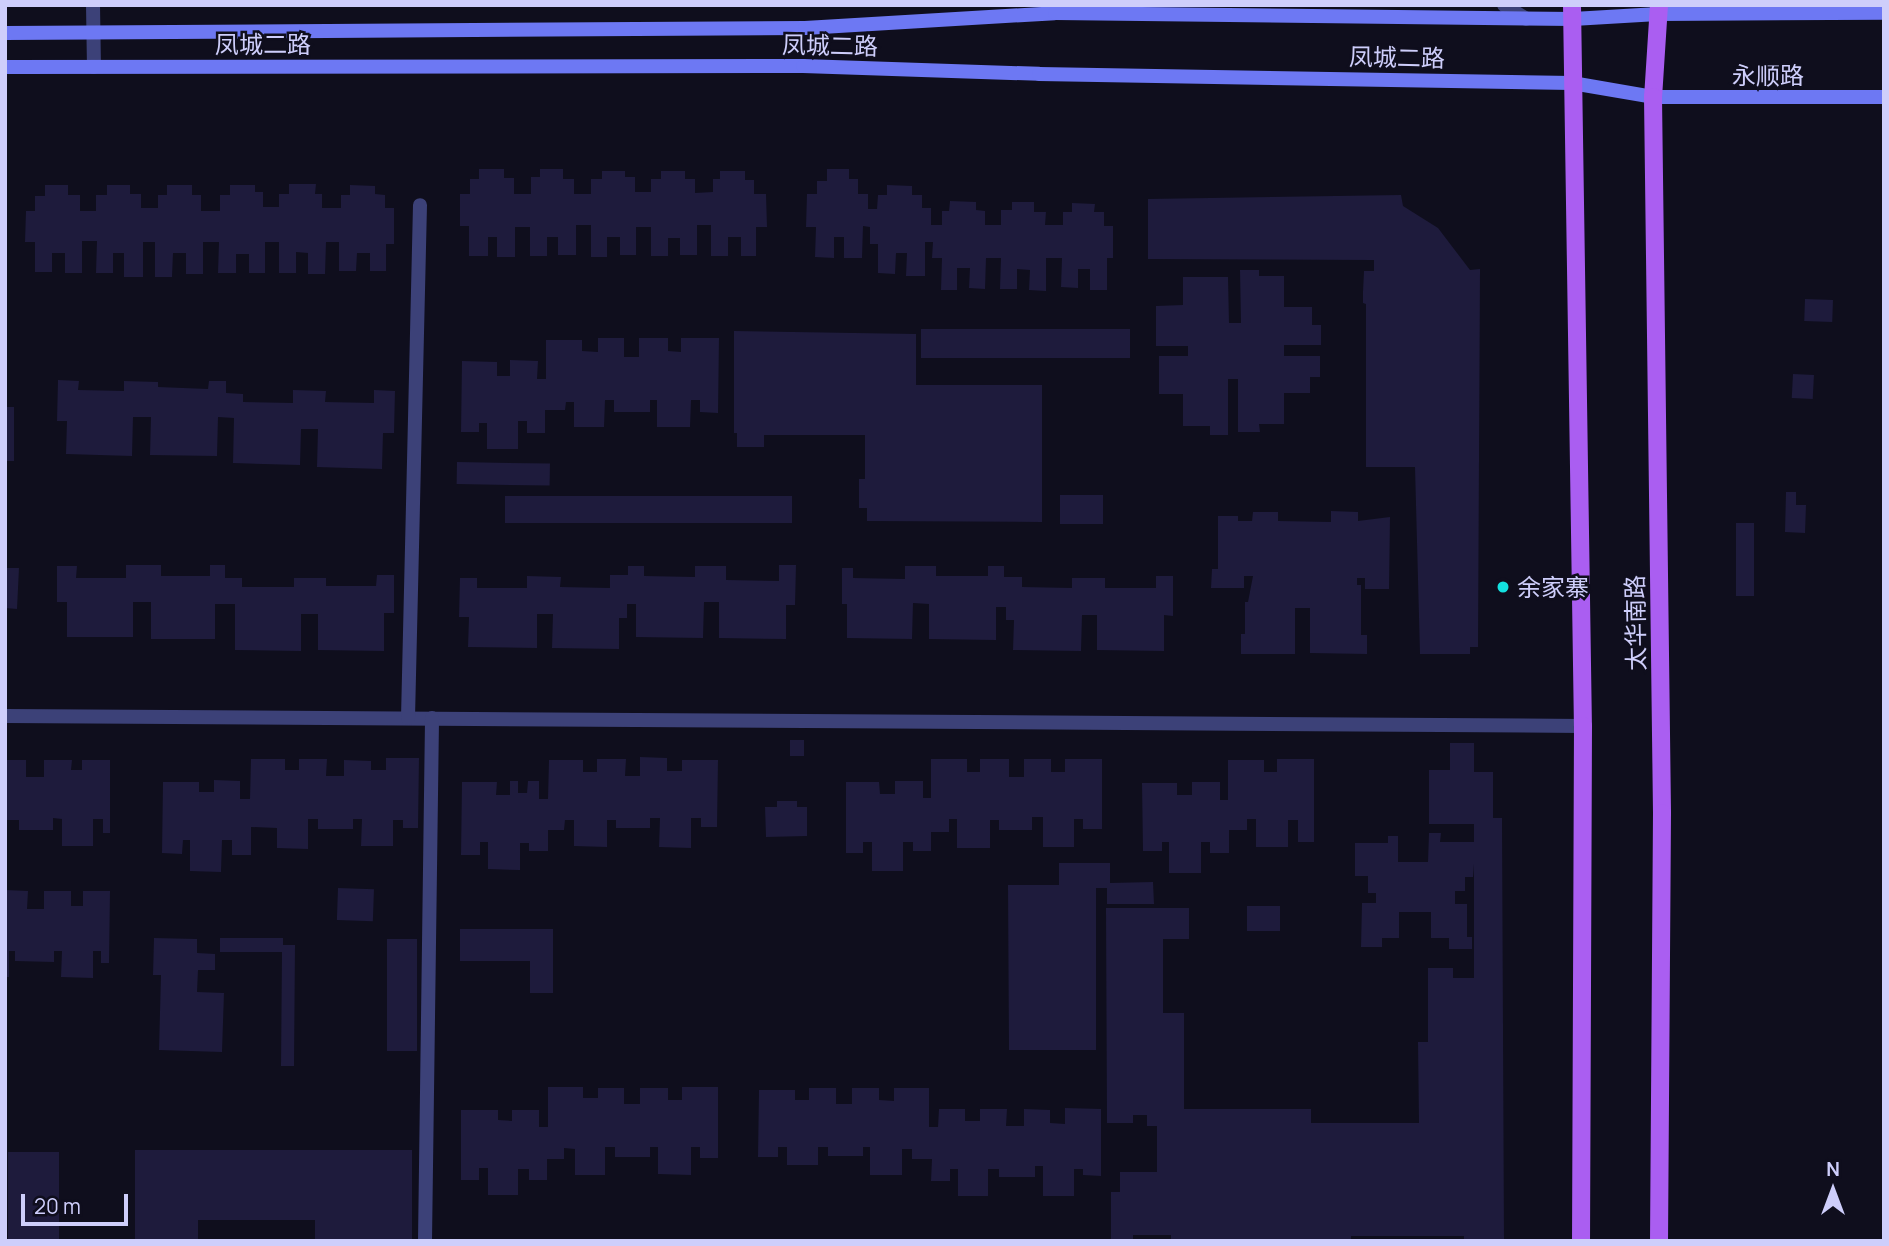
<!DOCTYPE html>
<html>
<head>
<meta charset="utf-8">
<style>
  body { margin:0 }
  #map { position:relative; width:1889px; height:1246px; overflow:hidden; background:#0f0e1d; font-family:Manrope,"Noto Sans SC",sans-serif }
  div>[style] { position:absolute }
  .building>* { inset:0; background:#1e1b3c; transform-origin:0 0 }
  .minor>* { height:14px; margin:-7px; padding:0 7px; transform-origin:7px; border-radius:7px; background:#3c4178 }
  .tertiary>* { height:14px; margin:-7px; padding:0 7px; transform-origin:7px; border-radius:7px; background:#3c4178 }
  .secondary>* { height:14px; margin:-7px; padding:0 7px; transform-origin:7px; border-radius:7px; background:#6d78f3 }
  .primary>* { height:18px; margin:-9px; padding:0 9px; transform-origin:9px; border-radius:9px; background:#aa5ef1 }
  .dots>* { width:19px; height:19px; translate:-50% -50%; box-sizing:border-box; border:4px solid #0f0e1d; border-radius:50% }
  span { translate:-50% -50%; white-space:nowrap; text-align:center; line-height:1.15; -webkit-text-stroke:5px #0f0e1d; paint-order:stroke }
  .street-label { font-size:24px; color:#cecefb }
  .poi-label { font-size:24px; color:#cecefb }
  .left { translate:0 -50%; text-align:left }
  .frame { position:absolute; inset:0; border:7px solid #cecefb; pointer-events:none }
  .north { position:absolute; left:1798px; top:1155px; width:70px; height:70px; -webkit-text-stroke:5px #0f0e1d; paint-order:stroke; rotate:0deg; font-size:19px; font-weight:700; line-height:28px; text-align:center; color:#cecefb }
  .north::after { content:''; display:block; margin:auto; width:24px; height:32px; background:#cecefb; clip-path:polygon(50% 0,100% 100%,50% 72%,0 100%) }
  .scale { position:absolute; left:21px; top:1194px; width:107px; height:32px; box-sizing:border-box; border:4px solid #cecefb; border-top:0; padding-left:9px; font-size:21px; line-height:24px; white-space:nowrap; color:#cecefb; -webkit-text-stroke:5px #0f0e1d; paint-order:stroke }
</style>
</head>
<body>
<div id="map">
  <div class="building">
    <i style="clip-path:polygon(479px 169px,504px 169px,504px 178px,514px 178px,514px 194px,531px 194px,531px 177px,540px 177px,540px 169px,563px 169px,563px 179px,574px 179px,574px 194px,591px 194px,591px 179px,602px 179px,602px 171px,625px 171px,625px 177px,635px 177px,635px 192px,651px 192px,651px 179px,661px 179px,661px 171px,685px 171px,685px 179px,695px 179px,695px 193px,713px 192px,713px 179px,720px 179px,720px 171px,745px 171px,745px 180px,754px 180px,754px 194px,766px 194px,767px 227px,756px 227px,756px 256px,741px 256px,741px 237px,728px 237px,728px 256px,711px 256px,711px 225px,697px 225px,697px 255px,680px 255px,680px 238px,668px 238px,668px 256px,651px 256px,651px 227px,636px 227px,636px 255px,620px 255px,620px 237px,607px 237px,607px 257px,591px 257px,591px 225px,576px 225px,576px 255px,558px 255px,558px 237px,547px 237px,547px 256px,530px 256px,530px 227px,515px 227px,515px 257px,497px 257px,497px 237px,488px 237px,488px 256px,469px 256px,469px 226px,460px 226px,460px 194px,470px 194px,470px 179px,479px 179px)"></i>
    <i style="clip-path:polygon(827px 169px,849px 169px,849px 179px,858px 179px,858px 194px,868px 194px,868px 209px,877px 209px,878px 195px,887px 195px,887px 185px,912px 186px,912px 195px,922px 195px,922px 208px,931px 208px,931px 225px,942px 225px,942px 211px,949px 211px,950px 201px,976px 202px,976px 210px,985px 211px,985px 225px,1001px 225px,1001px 210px,1012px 210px,1012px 202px,1034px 202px,1034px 212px,1046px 212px,1045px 225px,1063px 225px,1063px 212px,1072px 212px,1072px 203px,1095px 204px,1094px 212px,1104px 212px,1104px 226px,1113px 226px,1113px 258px,1107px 258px,1107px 290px,1090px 290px,1090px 269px,1078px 269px,1078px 288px,1061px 287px,1062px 258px,1046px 258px,1046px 291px,1029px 290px,1030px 270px,1017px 269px,1017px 289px,1000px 289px,1001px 258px,986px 258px,985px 289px,969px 288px,970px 268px,957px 268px,957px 290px,941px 290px,942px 258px,932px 258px,933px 242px,925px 242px,925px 276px,906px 276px,907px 253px,896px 253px,895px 274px,878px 273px,878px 244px,870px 244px,870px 227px,863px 226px,862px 258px,844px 258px,844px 237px,834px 237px,834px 258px,815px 257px,816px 227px,806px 227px,807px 194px,817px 194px,817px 181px,827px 181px)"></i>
    <i style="clip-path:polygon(289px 184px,316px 184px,315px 194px,322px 194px,322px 208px,341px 208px,341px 195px,350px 195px,350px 185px,375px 186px,375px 194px,385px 195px,385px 208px,394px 208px,394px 244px,386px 244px,386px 271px,370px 271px,370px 253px,357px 253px,356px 271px,339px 271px,339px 242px,326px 242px,325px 274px,308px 274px,308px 253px,296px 252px,296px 273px,279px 273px,279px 242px,265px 242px,265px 273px,249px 273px,249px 254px,236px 254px,236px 273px,218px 273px,219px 242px,203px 242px,203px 274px,186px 274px,186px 253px,173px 253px,172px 277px,155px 277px,155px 242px,143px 242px,143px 277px,124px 277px,124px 253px,113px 253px,113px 273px,96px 273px,97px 241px,82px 241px,82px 273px,65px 273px,65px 253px,52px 253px,52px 272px,35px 272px,35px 242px,25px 242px,26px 211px,35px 211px,35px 196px,45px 196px,45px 185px,68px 185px,68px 195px,80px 195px,80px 211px,96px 211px,96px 195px,107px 195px,107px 185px,130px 185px,130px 194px,141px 194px,141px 208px,158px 208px,158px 195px,167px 195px,167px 185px,192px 185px,192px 195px,201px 195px,201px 211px,220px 211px,220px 195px,230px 195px,230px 185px,255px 185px,255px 192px,263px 192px,263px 207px,279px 207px,279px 194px,289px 194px)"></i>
    <i style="clip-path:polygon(1401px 195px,1403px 206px,1438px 228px,1470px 270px,1480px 269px,1478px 647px,1470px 647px,1470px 654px,1420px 654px,1415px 467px,1366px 467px,1366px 304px,1363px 303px,1363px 292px,1364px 271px,1374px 271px,1374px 260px,1148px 259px,1148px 199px)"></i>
    <i style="clip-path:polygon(1240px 270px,1259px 270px,1259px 276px,1284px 276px,1284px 307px,1312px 307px,1312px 325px,1321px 325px,1321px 345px,1284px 345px,1284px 356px,1320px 356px,1320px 377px,1310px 377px,1310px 393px,1284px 393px,1284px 424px,1259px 424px,1260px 432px,1238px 432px,1238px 379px,1228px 379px,1228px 435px,1210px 435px,1210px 426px,1183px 426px,1183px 394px,1159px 394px,1159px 356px,1188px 356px,1188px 346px,1156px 346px,1156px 306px,1183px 305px,1183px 277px,1228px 277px,1229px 323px,1241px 323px)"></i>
    <i style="left:1805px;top:299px;width:28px;height:22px;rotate:2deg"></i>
    <i style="left:1130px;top:329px;width:29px;height:209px;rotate:90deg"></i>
    <i style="clip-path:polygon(734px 331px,916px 334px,916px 385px,1042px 385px,1042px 522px,867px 521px,867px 508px,859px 508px,859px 479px,865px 479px,865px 435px,764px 435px,764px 447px,737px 447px,737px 433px,734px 433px)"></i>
    <i style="clip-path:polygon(598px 338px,624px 338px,624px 357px,639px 357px,639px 338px,668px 338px,668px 351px,681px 352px,681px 338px,719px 338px,718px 413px,700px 412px,700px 400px,691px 400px,690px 427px,657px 427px,657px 400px,650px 400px,650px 412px,614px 412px,614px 400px,605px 400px,604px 427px,574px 427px,574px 402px,566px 402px,565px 410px,545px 410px,545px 433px,527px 433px,527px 421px,518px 421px,518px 449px,487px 449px,487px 423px,479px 423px,479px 432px,461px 432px,462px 361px,497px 362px,497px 376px,510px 376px,510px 360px,538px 361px,537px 379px,546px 379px,546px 340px,582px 340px,582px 351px,598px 352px)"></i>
    <i style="left:1793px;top:374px;width:21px;height:24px;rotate:3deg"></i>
    <i style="clip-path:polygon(58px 380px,79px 381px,78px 390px,124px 391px,124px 381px,158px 382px,158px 387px,208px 389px,209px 381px,226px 381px,226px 393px,243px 394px,243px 402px,293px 403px,293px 390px,326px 391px,325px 402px,374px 403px,374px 390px,395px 391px,394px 433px,383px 433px,382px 469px,317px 467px,318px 429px,301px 429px,300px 465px,233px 463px,234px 418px,218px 417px,217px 456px,150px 455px,151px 417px,133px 417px,132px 456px,66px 454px,67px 421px,57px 421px)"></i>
    <i style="left:5px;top:407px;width:9px;height:54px"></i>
    <i style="left:457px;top:462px;width:93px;height:22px;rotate:1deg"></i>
    <i style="clip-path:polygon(1786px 492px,1796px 492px,1796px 505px,1806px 505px,1805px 533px,1785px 532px)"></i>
    <i style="left:1060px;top:495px;width:43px;height:29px"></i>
    <i style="left:792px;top:496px;width:27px;height:287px;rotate:90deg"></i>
    <i style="clip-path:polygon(1331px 511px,1358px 512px,1358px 521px,1390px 517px,1389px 589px,1365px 589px,1365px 578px,1357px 578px,1357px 585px,1361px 585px,1361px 635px,1367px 635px,1367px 654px,1310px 653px,1310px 608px,1295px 608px,1295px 654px,1241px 654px,1241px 634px,1245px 634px,1245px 602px,1248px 602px,1253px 576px,1244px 576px,1244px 588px,1211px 588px,1212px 569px,1218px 569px,1218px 516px,1238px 516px,1238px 521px,1252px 521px,1253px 512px,1278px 512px,1278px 521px,1331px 522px)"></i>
    <i style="left:1736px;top:523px;width:18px;height:73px"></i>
    <i style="clip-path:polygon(126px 565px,161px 565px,161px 576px,210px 576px,210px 565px,225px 565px,225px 578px,242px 578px,242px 587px,294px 587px,294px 578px,326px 578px,326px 586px,376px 586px,377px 575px,394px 575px,394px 613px,384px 613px,384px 651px,318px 650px,318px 614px,301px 614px,301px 651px,235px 650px,235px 604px,215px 604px,215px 639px,151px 639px,151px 602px,133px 602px,133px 637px,67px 637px,67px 602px,57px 602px,57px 566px,77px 566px,76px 578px,126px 578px)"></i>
    <i style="clip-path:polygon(779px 565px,796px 565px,795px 605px,786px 605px,786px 639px,719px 638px,719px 602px,704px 602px,703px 638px,636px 637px,636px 604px,627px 604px,627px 618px,619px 618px,619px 649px,552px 648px,553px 614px,537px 614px,537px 648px,468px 647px,469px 617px,459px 617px,460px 578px,477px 578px,477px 588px,527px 588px,527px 576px,561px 577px,560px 587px,610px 588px,610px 575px,628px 575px,628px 566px,644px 566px,644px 576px,695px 577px,695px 566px,726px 566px,726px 580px,779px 581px)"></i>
    <i style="clip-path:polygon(905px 566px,936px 566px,936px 576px,988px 576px,988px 566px,1004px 566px,1004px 577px,1022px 577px,1022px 587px,1072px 588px,1072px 578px,1105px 578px,1105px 588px,1156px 588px,1156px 576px,1173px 576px,1173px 616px,1164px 615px,1164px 651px,1097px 650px,1097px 615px,1082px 615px,1081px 651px,1013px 650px,1014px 620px,1006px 620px,1006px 607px,996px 607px,996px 640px,929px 639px,929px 604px,913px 603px,912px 639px,847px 638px,847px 604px,842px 604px,842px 568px,853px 568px,853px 578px,905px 579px)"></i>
    <i style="clip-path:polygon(5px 568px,19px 568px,17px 609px,5px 608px)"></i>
    <i style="left:790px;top:740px;width:14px;height:16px"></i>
    <i style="clip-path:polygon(1450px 743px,1474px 743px,1474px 772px,1493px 772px,1493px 818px,1502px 818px,1504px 1241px,1464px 1241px,1464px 1236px,1351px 1236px,1351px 1241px,1171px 1241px,1171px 1235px,1133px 1235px,1133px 1241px,1111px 1241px,1111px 1192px,1120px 1192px,1120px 1172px,1157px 1172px,1157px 1126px,1147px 1126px,1147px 1115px,1133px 1115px,1133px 1123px,1107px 1123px,1106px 908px,1189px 908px,1189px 939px,1163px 939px,1163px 1013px,1184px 1013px,1184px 1109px,1311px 1109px,1311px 1123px,1419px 1123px,1418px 1042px,1428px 1042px,1428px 968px,1453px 968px,1453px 978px,1474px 978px,1474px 864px,1473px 877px,1465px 877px,1465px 891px,1455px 891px,1455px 904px,1467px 904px,1467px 937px,1472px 937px,1472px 949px,1449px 949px,1449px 938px,1431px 938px,1431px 912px,1399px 912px,1399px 938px,1382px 938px,1382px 947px,1361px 947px,1362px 903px,1376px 903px,1376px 893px,1368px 893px,1368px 876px,1355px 876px,1355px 843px,1388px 843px,1388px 836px,1398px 836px,1398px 862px,1428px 862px,1429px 833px,1441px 833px,1440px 842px,1474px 842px,1474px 824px,1429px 824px,1429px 770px,1450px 770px)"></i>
    <i style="clip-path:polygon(640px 757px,667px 758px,667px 771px,682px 771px,682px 760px,718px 760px,717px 827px,701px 827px,701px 818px,691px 818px,691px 848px,659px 847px,660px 818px,650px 818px,650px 828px,616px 828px,616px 820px,607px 820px,607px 847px,574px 846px,574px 820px,565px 820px,564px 830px,548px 830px,548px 851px,529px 851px,529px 843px,520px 843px,520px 870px,488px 869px,488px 842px,480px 842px,480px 855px,461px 855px,462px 782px,497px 782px,496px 795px,510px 795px,510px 781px,518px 781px,518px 793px,527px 793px,528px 781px,539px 781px,539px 799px,548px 799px,549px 760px,583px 760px,583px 772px,597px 772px,597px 759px,626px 759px,625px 776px,640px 776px)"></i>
    <i style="clip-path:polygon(386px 758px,419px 758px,418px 828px,403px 828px,403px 820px,393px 820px,393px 846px,361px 846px,362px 819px,353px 819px,353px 829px,318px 829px,318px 819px,308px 819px,308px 849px,277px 848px,277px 828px,251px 827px,251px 855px,232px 855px,232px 840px,222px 840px,221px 872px,190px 871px,190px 840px,183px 840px,182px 854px,162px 853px,163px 782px,199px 782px,199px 792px,214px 792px,214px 780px,240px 781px,240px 799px,250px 799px,251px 759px,285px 759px,285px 770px,299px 770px,299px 759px,327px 759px,326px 776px,344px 776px,344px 760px,371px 761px,371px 770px,386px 770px)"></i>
    <i style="clip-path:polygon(931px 759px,967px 759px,967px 772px,980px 772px,980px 759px,1009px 759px,1009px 777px,1024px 777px,1024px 759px,1051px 759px,1051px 772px,1065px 772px,1065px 759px,1102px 759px,1102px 829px,1083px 829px,1083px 819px,1074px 819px,1074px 847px,1043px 847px,1043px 817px,1032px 817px,1032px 830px,999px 830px,999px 820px,990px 820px,990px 848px,957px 848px,957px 819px,949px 819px,949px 832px,931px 832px,931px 851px,913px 851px,913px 842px,903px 842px,903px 871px,872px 871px,872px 842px,863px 842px,863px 853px,846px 853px,846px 782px,879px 782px,880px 794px,895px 794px,895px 781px,923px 781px,923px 798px,931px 798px)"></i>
    <i style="clip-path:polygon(1277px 759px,1314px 759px,1314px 842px,1298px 842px,1298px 820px,1288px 820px,1288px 847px,1256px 847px,1256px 819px,1247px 819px,1247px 830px,1229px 830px,1229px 853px,1210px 853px,1210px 842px,1201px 842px,1201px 873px,1169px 873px,1169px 842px,1162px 842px,1162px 851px,1143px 851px,1142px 783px,1177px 783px,1177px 795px,1192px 795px,1192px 782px,1220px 782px,1220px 800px,1228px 800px,1228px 760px,1264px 760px,1264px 772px,1277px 772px)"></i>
    <i style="clip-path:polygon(5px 760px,26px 760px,26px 777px,44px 777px,44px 760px,72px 760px,71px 770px,82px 770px,82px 760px,110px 760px,110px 833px,103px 833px,103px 819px,93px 819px,93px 846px,62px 846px,62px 819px,53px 818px,53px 830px,19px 830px,19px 820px,5px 820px)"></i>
    <i style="clip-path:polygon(777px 801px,797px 801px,797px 807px,807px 807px,807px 836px,766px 837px,765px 807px,777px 807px)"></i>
    <i style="clip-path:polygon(1059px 863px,1110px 863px,1110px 883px,1153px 882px,1154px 904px,1107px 904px,1107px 888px,1096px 888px,1096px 1050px,1009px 1050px,1008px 885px,1059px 885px)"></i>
    <i style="left:338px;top:888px;width:36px;height:32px;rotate:2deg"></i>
    <i style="clip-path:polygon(5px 890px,28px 891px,27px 909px,44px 909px,44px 891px,71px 891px,71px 906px,83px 906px,83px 891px,110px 891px,109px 963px,101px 963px,101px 951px,93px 951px,93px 978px,61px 977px,62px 951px,54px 951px,54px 962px,15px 961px,15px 951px,9px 951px,9px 977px,5px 977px)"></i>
    <i style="left:1247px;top:906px;width:33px;height:25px"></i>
    <i style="clip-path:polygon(460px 929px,553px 929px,553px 993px,530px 993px,530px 961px,460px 961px)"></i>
    <i style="clip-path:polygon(154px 938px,197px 939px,197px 953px,215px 954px,215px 970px,198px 970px,197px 992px,224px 993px,222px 1052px,159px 1050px,161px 975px,153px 975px)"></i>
    <i style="clip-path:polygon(220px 938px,283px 938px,283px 945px,295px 945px,294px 1066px,281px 1066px,282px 952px,220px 952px)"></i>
    <i style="left:387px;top:939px;width:30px;height:112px"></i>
    <i style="clip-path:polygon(548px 1087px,583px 1087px,583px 1098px,598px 1098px,598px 1088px,624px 1088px,624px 1104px,640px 1104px,640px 1088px,668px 1088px,668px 1100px,682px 1100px,682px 1087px,718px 1087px,718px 1158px,700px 1158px,700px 1147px,691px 1147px,691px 1175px,658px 1174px,658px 1147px,650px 1147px,650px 1157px,615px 1157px,615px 1147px,605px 1147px,605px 1175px,575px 1175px,575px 1149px,564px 1148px,564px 1159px,547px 1159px,547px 1180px,529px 1180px,529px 1169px,518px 1169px,518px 1195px,488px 1195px,488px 1168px,479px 1168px,479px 1180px,461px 1180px,461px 1110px,498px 1110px,498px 1120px,512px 1121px,512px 1110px,539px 1110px,539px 1127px,548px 1127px)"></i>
    <i style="clip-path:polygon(809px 1088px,836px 1088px,836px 1104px,852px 1104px,852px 1088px,879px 1088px,879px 1100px,894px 1101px,894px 1088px,929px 1088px,929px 1127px,938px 1127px,939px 1109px,965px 1109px,965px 1121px,980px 1121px,980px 1109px,1007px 1109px,1006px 1126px,1024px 1126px,1024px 1109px,1050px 1110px,1050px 1123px,1065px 1124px,1065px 1108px,1101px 1109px,1101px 1176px,1083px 1175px,1083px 1169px,1074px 1169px,1074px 1196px,1043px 1196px,1043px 1166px,1035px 1166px,1035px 1177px,999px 1177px,999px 1169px,988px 1169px,988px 1196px,958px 1196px,958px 1169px,950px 1169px,950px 1181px,931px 1181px,932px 1159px,912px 1159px,912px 1149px,902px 1149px,902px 1175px,870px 1175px,870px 1147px,863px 1147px,863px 1156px,828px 1156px,828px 1147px,818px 1147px,818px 1165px,787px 1165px,787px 1147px,778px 1147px,778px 1157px,758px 1157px,759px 1090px,795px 1090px,795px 1100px,809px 1100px)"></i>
    <i style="clip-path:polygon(135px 1150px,412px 1150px,412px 1241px,315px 1241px,315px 1220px,198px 1220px,198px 1241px,135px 1241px)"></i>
    <i style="left:8px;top:1152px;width:51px;height:89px"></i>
  </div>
  <div class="minor">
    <i style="left:1504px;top:5px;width:26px;rotate:32deg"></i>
    <i style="left:5px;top:716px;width:1578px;rotate:0.36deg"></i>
    <i style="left:408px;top:718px;width:513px;rotate:-88.66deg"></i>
    <i style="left:425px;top:1241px;width:523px;rotate:-89.23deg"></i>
  </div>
  <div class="tertiary">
    <i style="left:93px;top:5px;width:62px;rotate:89.1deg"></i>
  </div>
  <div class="secondary">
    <i style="left:5px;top:33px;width:800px;rotate:-0.36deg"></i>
    <i style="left:805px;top:28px;width:250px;rotate:-3.4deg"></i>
    <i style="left:1055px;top:13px;width:518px;rotate:0.66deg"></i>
    <i style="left:1573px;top:19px;width:85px;rotate:-3.4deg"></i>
    <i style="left:1658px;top:14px;width:226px;rotate:-0.3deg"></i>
    <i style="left:5px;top:67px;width:798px;rotate:-0.07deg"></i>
    <i style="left:803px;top:66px;width:236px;rotate:1.9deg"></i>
    <i style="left:1039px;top:74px;width:533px;rotate:0.97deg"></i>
    <i style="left:1572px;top:83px;width:82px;rotate:9.8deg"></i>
    <i style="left:1653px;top:97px;width:231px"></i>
  </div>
  <div class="primary">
    <i style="left:1572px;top:5px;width:721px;rotate:89.13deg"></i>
    <i style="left:1583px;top:726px;width:515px;rotate:90.22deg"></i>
    <i style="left:1659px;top:5px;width:92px;rotate:93.7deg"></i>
    <i style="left:1653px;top:97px;width:716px;rotate:89.28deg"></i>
    <i style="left:1662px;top:813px;width:428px;rotate:90.4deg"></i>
  </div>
  <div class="dots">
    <i style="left:1503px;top:587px;background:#13e1e0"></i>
  </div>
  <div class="street-label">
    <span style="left:263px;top:44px">凤城二路</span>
    <span style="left:830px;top:45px;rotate:1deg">凤城二路</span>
    <span style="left:1397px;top:57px;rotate:1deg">凤城二路</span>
    <span style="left:1768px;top:75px">永顺路</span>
    <span style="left:1635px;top:623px;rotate:-91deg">太华南路</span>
  </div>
  <div class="poi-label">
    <span class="left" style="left:1517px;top:587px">余家寨</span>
  </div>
  <div class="frame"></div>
  <div class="north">N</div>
  <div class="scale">20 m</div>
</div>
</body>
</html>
